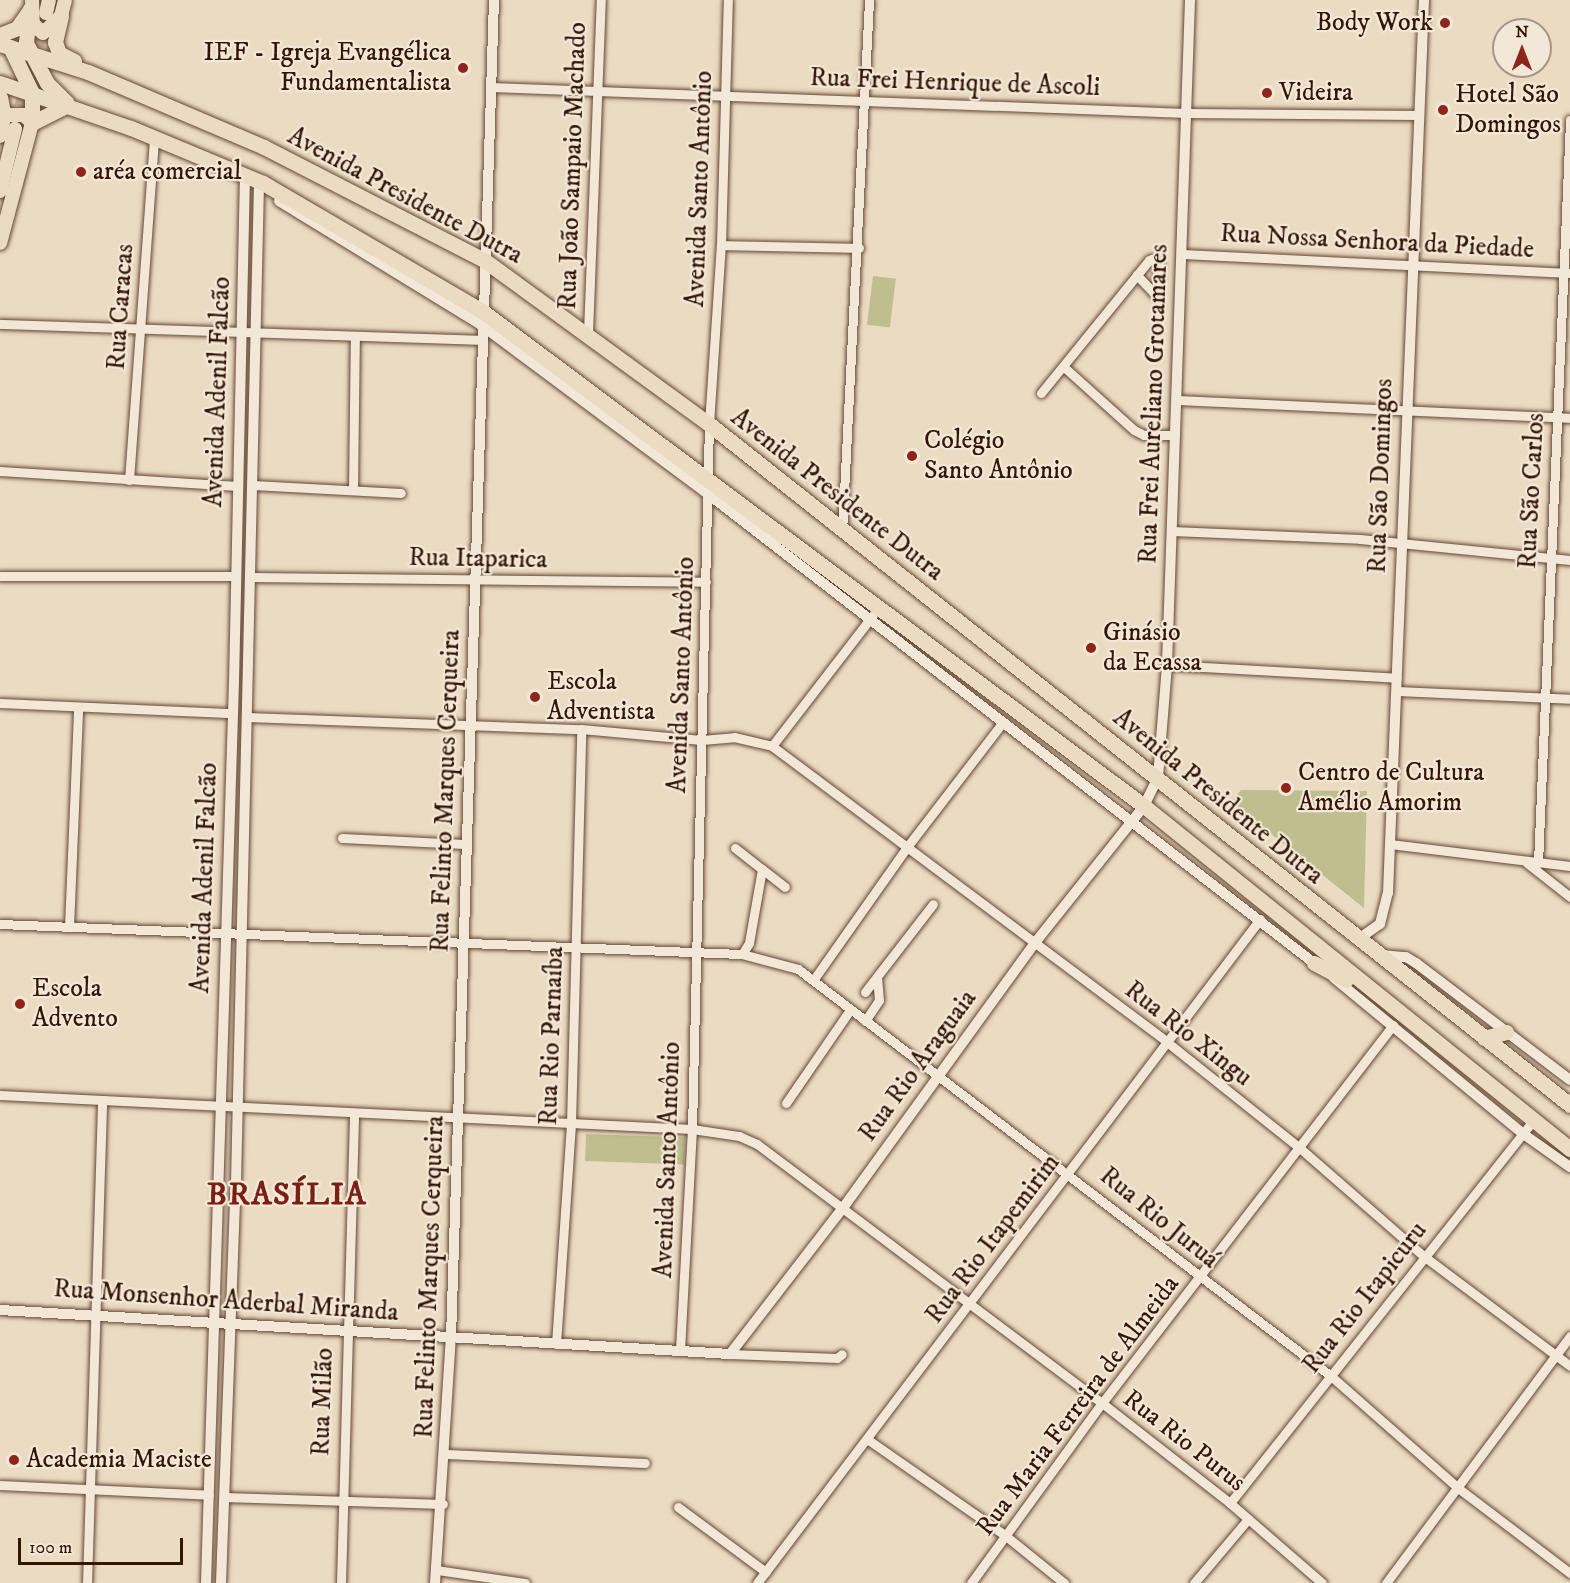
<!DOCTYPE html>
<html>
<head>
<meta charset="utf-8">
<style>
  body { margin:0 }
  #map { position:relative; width:1570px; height:1583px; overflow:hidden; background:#ecdbc3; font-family:"IM FELL DW Pica",serif }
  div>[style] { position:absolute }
  .green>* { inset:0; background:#bebe8f; transform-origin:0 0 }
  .primary-tunnel>* { height:14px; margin-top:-7px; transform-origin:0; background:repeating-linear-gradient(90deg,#c7b49d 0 14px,transparent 0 21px) }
  .roads { filter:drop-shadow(0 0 2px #634735) drop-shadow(0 0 2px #634735) }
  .minor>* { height:9px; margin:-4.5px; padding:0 4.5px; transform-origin:4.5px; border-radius:4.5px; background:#f3e8d8 }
  .tertiary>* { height:10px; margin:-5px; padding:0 5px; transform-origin:5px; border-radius:5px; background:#f3e8d8 }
  .primary>* { height:14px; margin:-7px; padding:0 7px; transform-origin:7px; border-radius:7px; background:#ecdbc3 }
  .trunk>* { height:15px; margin:-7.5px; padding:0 7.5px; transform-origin:7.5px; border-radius:7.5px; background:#ecdbc3 }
  .dots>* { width:16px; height:16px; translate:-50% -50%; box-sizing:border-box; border:3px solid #f3e8d8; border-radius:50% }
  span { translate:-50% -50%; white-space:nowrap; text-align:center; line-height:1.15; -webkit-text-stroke:4.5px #f3e8d8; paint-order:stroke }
  .poi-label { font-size:26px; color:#351606 }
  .right { translate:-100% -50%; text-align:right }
  .left { translate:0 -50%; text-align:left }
  .street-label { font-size:26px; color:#351606 }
  .district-label { font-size:32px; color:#7a1f14; font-weight:700; letter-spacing:1.5px }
  .north { position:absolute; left:1492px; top:18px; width:60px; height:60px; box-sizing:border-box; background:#f3e8d8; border:2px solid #a79484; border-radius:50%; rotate:0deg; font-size:16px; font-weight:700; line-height:24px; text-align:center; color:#351606 }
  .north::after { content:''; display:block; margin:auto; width:21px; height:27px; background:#8f2418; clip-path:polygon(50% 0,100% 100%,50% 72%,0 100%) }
  .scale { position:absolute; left:18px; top:1538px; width:165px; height:27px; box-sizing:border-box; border:3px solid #351606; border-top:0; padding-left:8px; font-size:18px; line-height:21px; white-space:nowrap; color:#351606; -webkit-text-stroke:4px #f3e8d8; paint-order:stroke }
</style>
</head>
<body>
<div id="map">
  <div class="green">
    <i style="left:873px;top:276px;width:23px;height:49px;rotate:7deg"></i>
    <i style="clip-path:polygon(1241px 790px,1367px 791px,1364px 908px,1231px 802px)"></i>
    <i style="left:586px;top:1134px;width:99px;height:27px;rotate:2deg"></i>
  </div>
  <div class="primary-tunnel">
    <i style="left:16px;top:127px;width:118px;rotate:-75.3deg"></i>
  </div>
  <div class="roads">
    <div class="minor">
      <i style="left:491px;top:87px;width:696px;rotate:2.14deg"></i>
      <i style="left:1187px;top:113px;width:232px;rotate:0.5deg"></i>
      <i style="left:721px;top:245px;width:138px;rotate:1.2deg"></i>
      <i style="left:1182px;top:254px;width:388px;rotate:2.8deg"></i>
      <i style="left:0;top:324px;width:480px;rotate:1.9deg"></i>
      <i style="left:588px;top:333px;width:333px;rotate:-87.8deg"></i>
      <i style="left:1064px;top:367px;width:94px;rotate:42deg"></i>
      <i style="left:1134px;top:430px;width:11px;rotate:27deg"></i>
      <i style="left:1144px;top:435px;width:31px"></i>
      <i style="left:1041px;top:393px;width:171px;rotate:-50.9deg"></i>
      <i style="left:1149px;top:260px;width:3px;rotate:-18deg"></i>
      <i style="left:1152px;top:259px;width:9px;rotate:36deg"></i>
      <i style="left:1159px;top:264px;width:31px;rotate:96deg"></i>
      <i style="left:1156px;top:295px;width:28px;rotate:-134deg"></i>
      <i style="left:1176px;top:400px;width:394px;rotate:2.6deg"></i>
      <i style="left:0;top:471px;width:238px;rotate:3.6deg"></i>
      <i style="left:129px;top:480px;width:344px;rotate:-85.8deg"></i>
      <i style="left:253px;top:485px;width:148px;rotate:3.1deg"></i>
      <i style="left:353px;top:490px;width:153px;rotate:-89.3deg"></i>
      <i style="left:1172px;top:531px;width:188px;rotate:2.4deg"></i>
      <i style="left:1360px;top:539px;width:211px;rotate:5.7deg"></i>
      <i style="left:842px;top:532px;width:533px;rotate:-87.09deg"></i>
      <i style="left:0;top:576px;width:235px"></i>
      <i style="left:250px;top:577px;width:456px;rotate:0.6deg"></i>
      <i style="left:1167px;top:665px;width:230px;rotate:3.2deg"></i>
      <i style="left:1397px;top:691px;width:173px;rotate:2.6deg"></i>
      <i style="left:0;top:703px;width:233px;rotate:2.5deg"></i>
      <i style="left:247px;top:717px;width:334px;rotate:2.1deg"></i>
      <i style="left:581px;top:729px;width:121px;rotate:5.2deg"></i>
      <i style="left:702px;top:740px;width:32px;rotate:-5deg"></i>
      <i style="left:734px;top:737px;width:39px;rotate:13deg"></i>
      <i style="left:772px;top:746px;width:494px;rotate:36.8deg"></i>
      <i style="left:1167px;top:1042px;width:171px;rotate:38.6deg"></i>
      <i style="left:1301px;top:1149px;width:164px;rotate:41.1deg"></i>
      <i style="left:1425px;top:1257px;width:181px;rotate:36.9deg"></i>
      <i style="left:772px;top:746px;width:165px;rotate:-52.4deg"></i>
      <i style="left:342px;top:838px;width:123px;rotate:2.8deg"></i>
      <i style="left:1390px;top:844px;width:181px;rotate:7deg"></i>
      <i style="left:735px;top:848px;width:34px;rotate:38deg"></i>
      <i style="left:762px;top:869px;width:75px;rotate:100deg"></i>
      <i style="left:749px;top:943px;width:13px;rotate:122deg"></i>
      <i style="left:1527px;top:863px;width:55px;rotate:38.3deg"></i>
      <i style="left:1538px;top:863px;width:744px;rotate:-87.53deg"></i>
      <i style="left:762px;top:869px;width:29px;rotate:38deg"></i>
      <i style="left:0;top:924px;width:743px;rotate:2.32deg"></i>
      <i style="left:742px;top:954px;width:58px;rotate:15deg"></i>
      <i style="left:798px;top:969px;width:671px;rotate:37.37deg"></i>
      <i style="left:1331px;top:1376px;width:169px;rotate:41.4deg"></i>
      <i style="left:1458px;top:1488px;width:141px;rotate:37.2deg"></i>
      <i style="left:69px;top:927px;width:219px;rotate:-87.6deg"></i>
      <i style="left:814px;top:979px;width:161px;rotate:-54.8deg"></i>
      <i style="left:907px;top:847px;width:156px;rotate:-52.5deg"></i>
      <i style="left:865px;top:992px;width:111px;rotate:-52.3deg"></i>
      <i style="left:865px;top:1021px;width:25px;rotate:-56deg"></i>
      <i style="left:879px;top:1000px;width:22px;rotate:-95deg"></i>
      <i style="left:0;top:1095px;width:693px;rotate:2.81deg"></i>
      <i style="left:692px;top:1129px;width:48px;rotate:8.5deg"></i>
      <i style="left:739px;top:1136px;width:20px;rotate:24deg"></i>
      <i style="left:757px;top:1144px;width:431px;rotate:36.9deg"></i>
      <i style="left:1102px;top:1403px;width:162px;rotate:38deg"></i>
      <i style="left:1230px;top:1503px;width:122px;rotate:41deg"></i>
      <i style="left:786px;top:1103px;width:113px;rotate:-55.5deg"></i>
      <i style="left:556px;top:1344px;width:221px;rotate:-86.1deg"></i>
      <i style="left:571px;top:1124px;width:395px;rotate:-88.5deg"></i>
      <i style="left:680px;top:1350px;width:221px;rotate:-86.9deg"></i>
      <i style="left:692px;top:1129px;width:705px;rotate:-88.62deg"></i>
      <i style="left:709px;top:424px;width:179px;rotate:-86.2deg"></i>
      <i style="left:721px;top:245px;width:245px;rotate:-88.4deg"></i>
      <i style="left:730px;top:1354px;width:107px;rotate:2.1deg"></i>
      <i style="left:837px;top:1358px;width:6px;rotate:-39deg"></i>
      <i style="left:867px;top:1439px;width:169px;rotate:34.9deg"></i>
      <i style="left:1006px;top:1536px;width:75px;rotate:39deg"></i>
      <i style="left:446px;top:1454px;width:199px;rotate:2.6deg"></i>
      <i style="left:0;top:1485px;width:209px;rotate:2.7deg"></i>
      <i style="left:224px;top:1497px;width:219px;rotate:1.8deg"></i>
      <i style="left:1230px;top:1503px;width:489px;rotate:-51.6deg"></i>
      <i style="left:678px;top:1507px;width:109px;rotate:36.5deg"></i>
      <i style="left:437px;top:1570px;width:89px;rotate:8.4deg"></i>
      <i style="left:87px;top:1583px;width:483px;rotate:-88.2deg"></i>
      <i style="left:341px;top:1583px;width:469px;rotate:-88.4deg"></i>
      <i style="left:757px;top:1583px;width:833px;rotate:-52.85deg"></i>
      <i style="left:971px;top:1583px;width:223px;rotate:-54deg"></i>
      <i style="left:1102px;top:1403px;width:477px;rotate:-52.4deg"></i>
      <i style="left:1194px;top:1583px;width:84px;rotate:-49.8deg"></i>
      <i style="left:1386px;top:1583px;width:308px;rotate:-53.3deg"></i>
    </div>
    <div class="tertiary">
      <i style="left:279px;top:201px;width:237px;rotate:31.5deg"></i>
      <i style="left:481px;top:325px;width:283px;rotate:36.7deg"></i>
      <i style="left:708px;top:494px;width:773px;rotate:37.74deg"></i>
      <i style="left:1357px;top:940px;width:28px;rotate:-35deg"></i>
      <i style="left:1380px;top:924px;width:32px;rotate:-76deg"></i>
      <i style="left:1388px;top:893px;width:894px;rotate:-87.69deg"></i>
      <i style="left:1381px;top:955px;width:25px;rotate:5deg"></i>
      <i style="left:1406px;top:957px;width:12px;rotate:31deg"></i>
      <i style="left:1416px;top:963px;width:193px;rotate:37.2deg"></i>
      <i style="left:1334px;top:978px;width:244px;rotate:39.5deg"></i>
      <i style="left:1522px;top:1133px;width:59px;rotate:35.3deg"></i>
      <i style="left:0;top:1310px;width:731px;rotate:3.45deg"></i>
      <i style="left:730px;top:1354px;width:185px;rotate:-52.3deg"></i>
      <i style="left:843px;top:1208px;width:326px;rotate:-54.1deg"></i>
      <i style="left:1034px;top:944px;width:176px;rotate:-51.4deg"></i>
      <i style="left:1144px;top:806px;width:32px;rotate:-64deg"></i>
      <i style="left:1158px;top:777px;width:112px;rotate:-85.4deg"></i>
      <i style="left:1167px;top:665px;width:665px;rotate:-88.02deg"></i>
      <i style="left:206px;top:1583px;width:901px;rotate:-88.22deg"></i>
      <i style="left:234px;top:682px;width:507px;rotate:-88.76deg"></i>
      <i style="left:221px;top:1583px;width:401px;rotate:-87.9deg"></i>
      <i style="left:236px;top:1182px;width:1001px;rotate:-88.68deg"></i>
      <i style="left:435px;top:1583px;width:246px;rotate:-86.3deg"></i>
      <i style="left:451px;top:1338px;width:1339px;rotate:-88.16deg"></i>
    </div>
    <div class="primary">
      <i style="left:32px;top:0;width:24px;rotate:88deg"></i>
      <i style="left:33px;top:24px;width:13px;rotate:42deg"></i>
      <i style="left:43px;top:33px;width:25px;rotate:-43deg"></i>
      <i style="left:61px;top:16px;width:16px;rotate:-76deg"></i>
      <i style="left:46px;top:13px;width:13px;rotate:-77deg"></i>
      <i style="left:0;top:136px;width:19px;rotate:-78deg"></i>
      <i style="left:4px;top:117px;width:5px;rotate:-22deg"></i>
      <i style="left:9px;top:115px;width:15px"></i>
      <i style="left:24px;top:115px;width:11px;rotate:45deg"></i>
      <i style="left:32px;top:123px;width:124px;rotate:104.9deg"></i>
      <i style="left:0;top:191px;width:64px;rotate:-76.4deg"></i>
    </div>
    <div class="trunk">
      <i style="left:30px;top:9px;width:34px;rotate:97deg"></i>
      <i style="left:26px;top:43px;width:45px;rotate:62.3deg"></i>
      <i style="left:47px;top:83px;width:28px;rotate:45deg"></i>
      <i style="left:61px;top:16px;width:27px;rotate:103deg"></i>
      <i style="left:55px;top:42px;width:12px;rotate:70deg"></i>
      <i style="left:59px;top:53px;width:17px;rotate:28deg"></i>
      <i style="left:0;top:35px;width:18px;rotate:-22deg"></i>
      <i style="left:17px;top:28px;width:19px;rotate:-55deg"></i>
      <i style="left:0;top:44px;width:92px;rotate:17.7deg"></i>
      <i style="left:88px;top:72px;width:191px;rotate:23.1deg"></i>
      <i style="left:264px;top:147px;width:247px;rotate:27.2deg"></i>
      <i style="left:484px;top:260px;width:278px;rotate:36.1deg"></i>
      <i style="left:709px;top:424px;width:1098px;rotate:38.34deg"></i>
      <i style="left:10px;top:47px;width:51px;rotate:64.4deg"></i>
      <i style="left:32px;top:93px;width:30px;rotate:90deg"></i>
      <i style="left:0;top:83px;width:139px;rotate:19deg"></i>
      <i style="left:131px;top:128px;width:143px;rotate:22.6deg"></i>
      <i style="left:263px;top:183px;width:254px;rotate:30.3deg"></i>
      <i style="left:482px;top:311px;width:827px;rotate:36.79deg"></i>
      <i style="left:1144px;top:806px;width:547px;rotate:38.84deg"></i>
      <i style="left:0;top:97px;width:20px;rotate:79deg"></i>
      <i style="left:32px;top:123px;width:37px;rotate:-27deg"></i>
      <i style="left:1314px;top:963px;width:36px;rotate:28deg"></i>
      <i style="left:1484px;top:1038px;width:23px;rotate:-15deg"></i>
    </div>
  </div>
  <div class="dots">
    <i style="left:1445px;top:23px;background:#8f2418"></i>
    <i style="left:463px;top:68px;background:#8f2418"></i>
    <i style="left:1267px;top:93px;background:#8f2418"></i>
    <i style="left:1443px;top:110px;background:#8f2418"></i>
    <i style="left:81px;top:172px;background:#8f2418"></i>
    <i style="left:912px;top:456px;background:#8f2418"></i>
    <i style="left:1091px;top:648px;background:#8f2418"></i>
    <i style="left:535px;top:697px;background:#8f2418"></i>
    <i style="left:1286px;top:788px;background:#8f2418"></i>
    <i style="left:20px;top:1004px;background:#8f2418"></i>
    <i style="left:14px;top:1460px;background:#8f2418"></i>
  </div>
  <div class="poi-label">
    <span class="right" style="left:1433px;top:23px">Body Work</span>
    <span class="right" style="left:451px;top:68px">IEF - Igreja Evangélica<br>Fundamentalista</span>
    <span class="left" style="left:1279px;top:93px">Videira</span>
    <span class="left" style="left:1455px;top:110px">Hotel São<br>Domingos</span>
    <span class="left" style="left:93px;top:172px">aréa comercial</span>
    <span class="left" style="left:924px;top:456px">Colégio<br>Santo Antônio</span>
    <span class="left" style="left:1103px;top:648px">Ginásio<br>da Ecassa</span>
    <span class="left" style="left:547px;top:697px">Escola<br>Adventista</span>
    <span class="left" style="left:1298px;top:788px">Centro de Cultura<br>Amélio Amorim</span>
    <span class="left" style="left:32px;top:1004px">Escola<br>Advento</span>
    <span class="left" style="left:26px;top:1460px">Academia Maciste</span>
  </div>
  <div class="street-label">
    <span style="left:955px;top:83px;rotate:2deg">Rua Frei Henrique de Ascoli</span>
    <span style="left:573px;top:166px;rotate:-88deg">Rua João Sampaio Machado</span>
    <span style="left:700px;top:189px;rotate:-88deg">Avenida Santo Antônio</span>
    <span style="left:405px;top:196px;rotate:28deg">Avenida Presidente Dutra</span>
    <span style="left:1377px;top:242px;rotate:3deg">Rua Nossa Senhora da Piedade</span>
    <span style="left:121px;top:307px;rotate:-86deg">Rua Caracas</span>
    <span style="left:218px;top:392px;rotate:-88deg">Avenida Adenil Falcão</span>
    <span style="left:1154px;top:404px;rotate:-88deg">Rua Frei Aureliano Grotamares</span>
    <span style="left:1381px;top:476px;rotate:-88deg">Rua São Domingos</span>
    <span style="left:1532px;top:491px;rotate:-87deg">Rua São Carlos</span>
    <span style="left:837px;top:495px;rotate:38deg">Avenida Presidente Dutra</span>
    <span style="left:478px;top:559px;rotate:1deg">Rua Itaparica</span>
    <span style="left:682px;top:675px;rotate:-88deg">Avenida Santo Antônio</span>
    <span style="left:446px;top:791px;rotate:-88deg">Rua Felinto Marques Cerqueira</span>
    <span style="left:1218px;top:797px;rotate:39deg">Avenida Presidente Dutra</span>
    <span style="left:205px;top:878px;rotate:-88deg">Avenida Adenil Falcão</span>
    <span style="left:1188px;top:1034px;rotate:38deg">Rua Rio Xingu</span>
    <span style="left:552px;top:1036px;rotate:-88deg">Rua Rio Parnaíba</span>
    <span style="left:918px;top:1066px;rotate:-54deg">Rua Rio Araguaia</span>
    <span style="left:668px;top:1160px;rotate:-88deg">Avenida Santo Antônio</span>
    <span style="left:1159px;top:1218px;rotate:39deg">Rua Rio Juruá</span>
    <span style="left:993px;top:1239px;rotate:-53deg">Rua Rio Itapemirim</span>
    <span style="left:430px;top:1277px;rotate:-88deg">Rua Felinto Marques Cerqueira</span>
    <span style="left:1365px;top:1298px;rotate:-52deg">Rua Rio Itapicuru</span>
    <span style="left:226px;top:1301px;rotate:4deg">Rua Monsenhor Aderbal Miranda</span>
    <span style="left:323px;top:1402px;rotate:-88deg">Rua Milão</span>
    <span style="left:1078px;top:1406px;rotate:-53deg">Rua Maria Ferreira de Almeida</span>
    <span style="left:1184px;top:1441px;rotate:38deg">Rua Rio Purus</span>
  </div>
  <div class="district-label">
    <span style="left:287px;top:1195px">BRASÍLIA</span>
  </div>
  <div class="north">N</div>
  <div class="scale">100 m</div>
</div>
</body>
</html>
